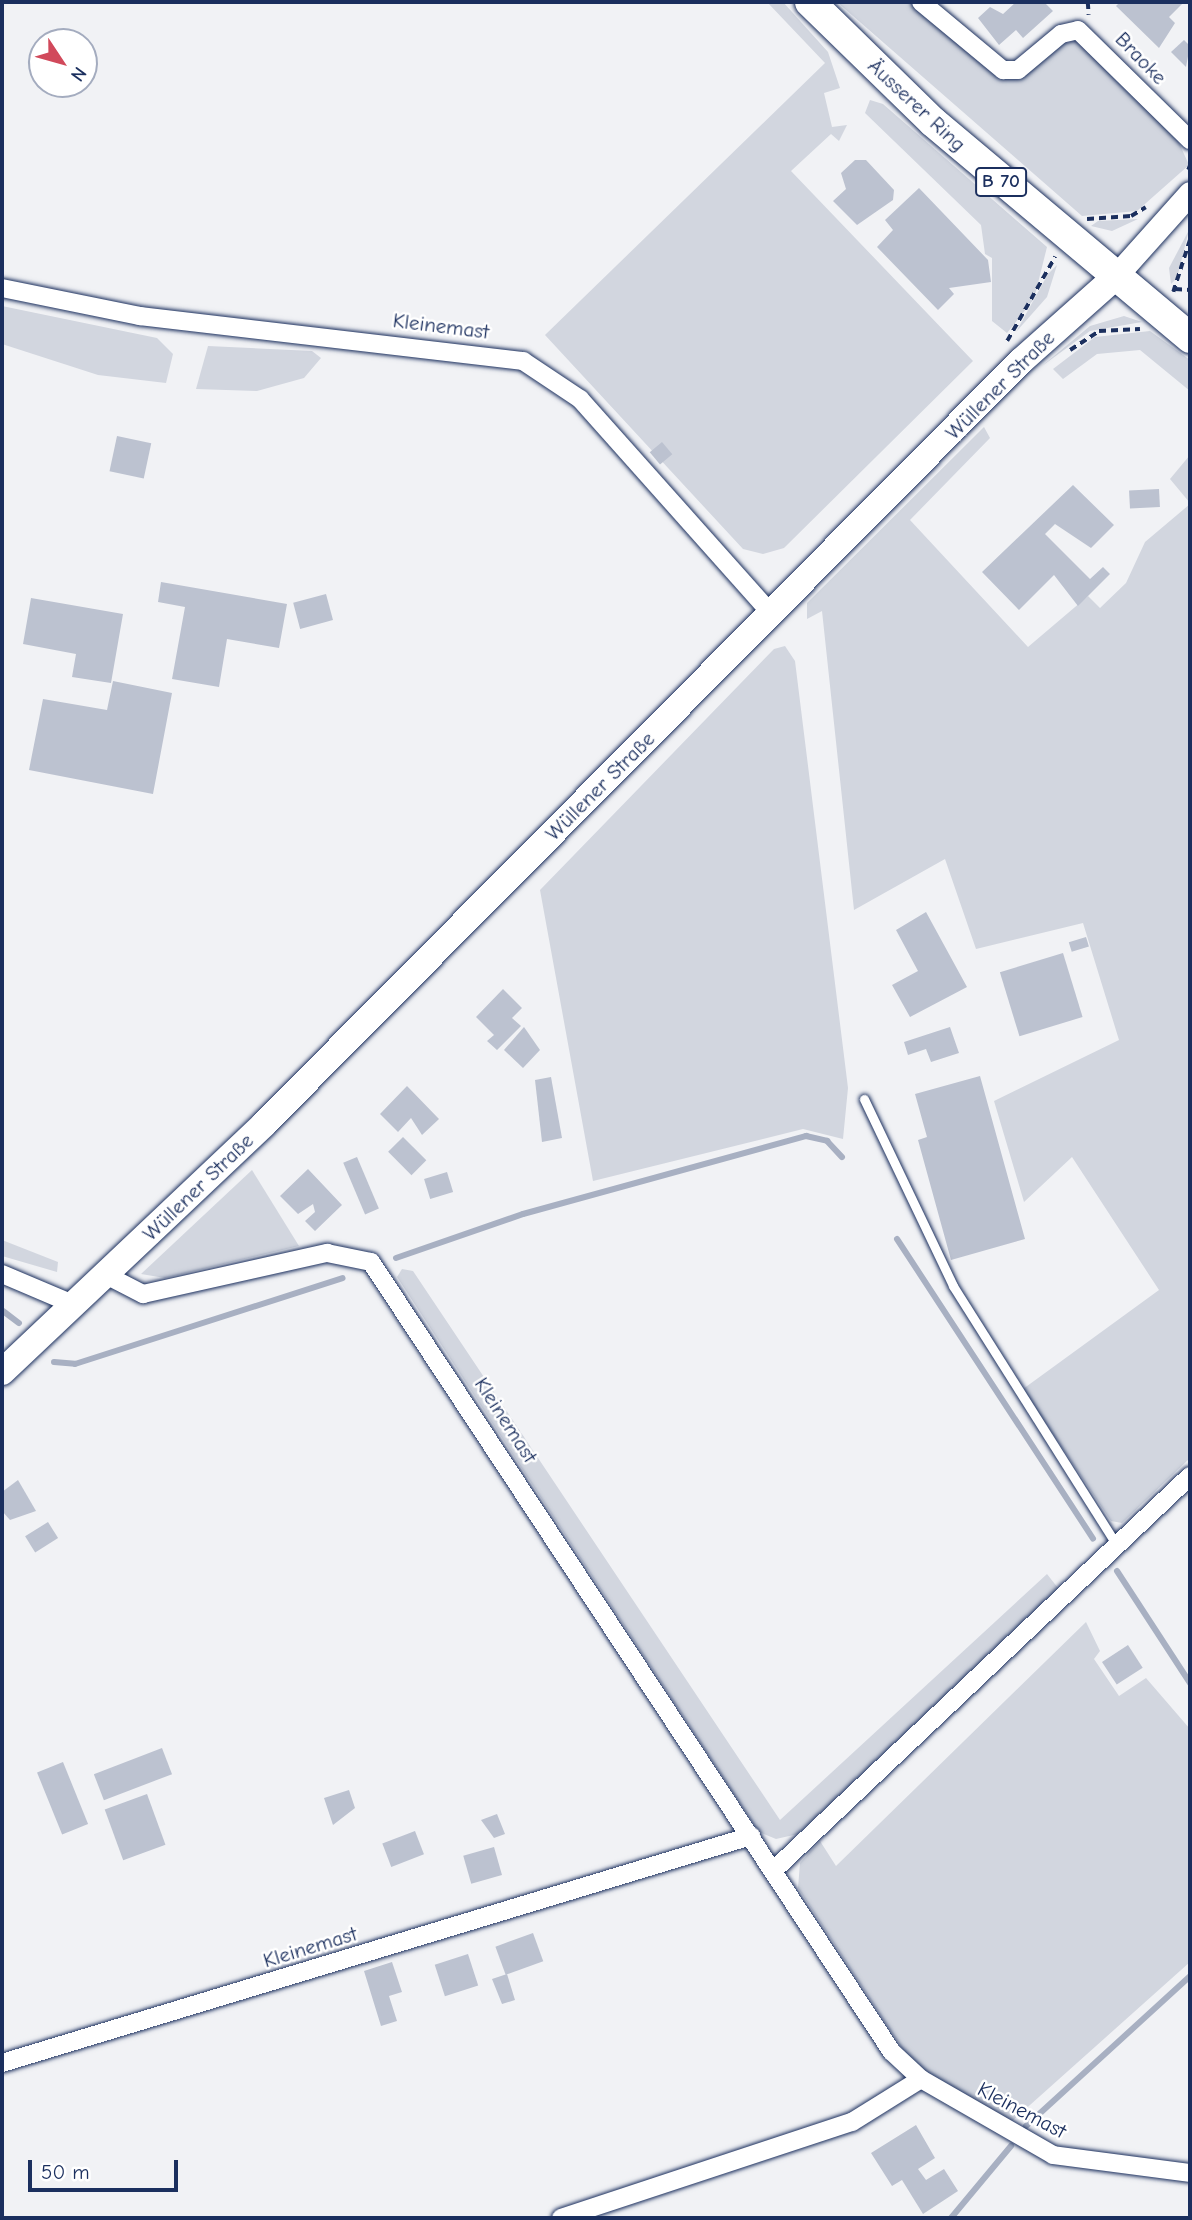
<!DOCTYPE html>
<html>
<head>
<meta charset="utf-8">
<style>
  body { margin:0 }
  #map { position:relative; width:1192px; height:2220px; overflow:hidden; background:#f1f2f5; font-family:"Comic Neue",sans-serif }
  div>[style] { position:absolute }
  .green>* { inset:0; background:#d2d6df }
  .stream>* { height:6px; margin:-3px; padding:0 3px; transform-origin:3px; border-radius:3px; background:#a8b0c2 }
  .building>* { inset:0; background:#bcc2d0; transform-origin:0 0 }
  .path>* { height:3.5px; margin-top:-1.75px; transform-origin:0; background:repeating-linear-gradient(90deg,#1b2f5e 0 7px,transparent 0 12px) }
  .roads { filter:drop-shadow(0 0 2px #1b2f5e) drop-shadow(0 0 2px #1b2f5e) }
  .service>* { height:9px; margin:-4.5px; padding:0 4.5px; transform-origin:4.5px; border-radius:4.5px; background:#fff }
  .minor>* { height:18px; margin:-9px; padding:0 9px; transform-origin:9px; border-radius:9px; background:#fff }
  .tertiary>* { height:23px; margin:-11.5px; padding:0 11.5px; transform-origin:11.5px; border-radius:11.5px; background:#fff }
  .secondary>* { height:26px; margin:-13px; padding:0 13px; transform-origin:13px; border-radius:13px; background:#fff }
  .primary>* { height:30px; margin:-15px; padding:0 15px; transform-origin:15px; border-radius:15px; background:#fff }
  span { translate:-50% -50%; white-space:nowrap; text-align:center; line-height:1.15; -webkit-text-stroke:5px #fff; paint-order:stroke }
  .shield-label span { padding:2px 5px; background:#fff; border:2px solid; border-radius:5px; -webkit-text-stroke-width:0 }
  .shield-label { font-size:19px; color:#1b2f5e; font-weight:700 }
  .street-label { font-size:21px; color:#1b2f5e }
  .frame { position:absolute; inset:0; border:4px solid #1b2f5e; pointer-events:none }
  .north { position:absolute; left:28px; top:28px; width:70px; height:70px; box-sizing:border-box; background:#fff; border:2px solid #a4acbf; border-radius:50%; rotate:126deg; font-size:19px; font-weight:700; line-height:28px; text-align:center; color:#1b2f5e }
  .north::after { content:''; display:block; margin:auto; width:24px; height:32px; background:#d1495b; clip-path:polygon(50% 0,100% 100%,50% 72%,0 100%) }
  .scale { position:absolute; left:28px; top:2160px; width:150px; height:32px; box-sizing:border-box; border:4px solid #1b2f5e; border-top:0; padding-left:9px; font-size:21px; line-height:24px; white-space:nowrap; color:#1b2f5e; -webkit-text-stroke:5px #fff; paint-order:stroke }
</style>
</head>
<body>
<div id="map">
  <div class="green">
    <i style="clip-path:polygon(767px 2px,783px 2px,828px 52px,840px 88px,824px 93px,832px 127px,847px 125px,839px 141px,831px 134px,791px 171px,973px 361px,784px 548px,763px 554px,743px 549px,545px 335px,825px 63px)"></i>
    <i style="clip-path:polygon(837px 2px,911px 2px,1004px 79px,1023px 75px,1057px 46px,1077px 40px,1175px 134px,1189px 165px,1137px 211px,1082px 216px)"></i>
    <i style="clip-path:polygon(870px 100px,883px 104px,1047px 247px,1034px 299px,1007px 333px,992px 321px,992px 258px,985px 254px,981px 225px,865px 113px)"></i>
    <i style="clip-path:polygon(1138px 219px,1112px 231px,1091px 226px,1098px 221px)"></i>
    <i style="clip-path:polygon(1189px 230px,1177px 278px,1171px 284px,1169px 268px)"></i>
    <i style="clip-path:polygon(1057px 265px,1047px 297px,1016px 332px,1048px 274px)"></i>
    <i style="clip-path:polygon(2px 306px,157px 338px,173px 354px,166px 383px,98px 375px,2px 344px)"></i>
    <i style="clip-path:polygon(1124px 316px,1142px 322px,1090px 331px,1042px 366px,1090px 326px)"></i>
    <i style="clip-path:polygon(1150px 331px,1190px 360px,1190px 391px,1140px 350px,1097px 354px,1063px 379px,1053px 369px,1095px 337px)"></i>
    <i style="clip-path:polygon(208px 346px,312px 351px,321px 358px,304px 378px,257px 391px,196px 389px)"></i>
    <i style="clip-path:polygon(984px 427px,990px 438px,910px 520px,1028px 647px,1088px 596px,1100px 608px,1126px 583px,1145px 542px,1190px 504px,1190px 1458px,1122px 1523px,1111px 1521px,1023px 1389px,1159px 1290px,1072px 1157px,1024px 1202px,994px 1101px,1119px 1040px,1083px 923px,976px 949px,945px 859px,854px 910px,822px 611px,807px 619px,807px 603px)"></i>
    <i style="clip-path:polygon(1190px 455px,1190px 503px,1170px 479px)"></i>
    <i style="clip-path:polygon(785px 646px,795px 661px,848px 1088px,843px 1139px,803px 1129px,593px 1181px,540px 890px,774px 649px)"></i>
    <i style="clip-path:polygon(252px 1170px,299px 1246px,165px 1278px,141px 1274px)"></i>
    <i style="clip-path:polygon(2px 1240px,58px 1262px,57px 1272px,2px 1256px)"></i>
    <i style="clip-path:polygon(402px 1269px,413px 1271px,780px 1820px,1047px 1574px,1058px 1588px,798px 1834px,776px 1839px,759px 1832px,397px 1277px)"></i>
    <i style="clip-path:polygon(1086px 1622px,1100px 1651px,1094px 1659px,1119px 1696px,1146px 1678px,1190px 1729px,1190px 1962px,1011px 2122px,930px 2075px,904px 2051px,798px 1888px,800px 1863px,820px 1841px,836px 1866px)"></i>
  </div>
  <div class="stream">
    <i style="left:897px;top:1239px;width:358px;rotate:56.8deg"></i>
    <i style="left:396px;top:1258px;width:134px;rotate:-19.1deg"></i>
    <i style="left:523px;top:1214px;width:294px;rotate:-15.4deg"></i>
    <i style="left:806px;top:1136px;width:22px;rotate:13deg"></i>
    <i style="left:827px;top:1141px;width:22px;rotate:47deg"></i>
    <i style="left:3px;top:1311px;width:20px;rotate:37deg"></i>
    <i style="left:54px;top:1362px;width:21px;rotate:5deg"></i>
    <i style="left:75px;top:1364px;width:281px;rotate:-17.8deg"></i>
    <i style="left:1117px;top:1571px;width:134px;rotate:56.9deg"></i>
    <i style="left:1026px;top:2126px;width:222px;rotate:-42.4deg"></i>
    <i style="left:951px;top:2218px;width:94px;rotate:-50.2deg"></i>
  </div>
  <div class="building">
    <i style="clip-path:polygon(1016px 2px,1044px 2px,1053px 11px,1023px 38px,1016px 30px,999px 45px,978px 18px,990px 7px,1003px 14px)"></i>
    <i style="clip-path:polygon(1120px 2px,1184px 2px,1169px 17px,1175px 23px,1159px 48px,1116px 6px)"></i>
    <i style="clip-path:polygon(1184px 40px,1190px 46px,1186px 67px,1171px 52px)"></i>
    <i style="clip-path:polygon(855px 160px,866px 160px,894px 190px,893px 200px,857px 225px,833px 201px,846px 189px,841px 173px)"></i>
    <i style="clip-path:polygon(919px 188px,988px 260px,991px 282px,949px 288px,954px 294px,938px 310px,877px 247px,893px 230px,885px 220px)"></i>
    <i style="left:117px;top:436px;width:35px;height:36px;rotate:12deg"></i>
    <i style="left:662px;top:442px;width:16px;height:16px;rotate:50deg"></i>
    <i style="clip-path:polygon(1073px 485px,1114px 525px,1091px 548px,1055px 524px,1045px 534px,1090px 579px,1103px 567px,1110px 574px,1078px 606px,1054px 575px,1019px 610px,982px 572px)"></i>
    <i style="left:1159px;top:489px;width:18px;height:30px;rotate:87deg"></i>
    <i style="clip-path:polygon(161px 582px,287px 604px,279px 648px,227px 639px,219px 687px,172px 679px,185px 607px,158px 602px)"></i>
    <i style="left:326px;top:594px;width:27px;height:34px;rotate:75deg"></i>
    <i style="clip-path:polygon(31px 598px,123px 614px,111px 683px,72px 677px,76px 654px,23px 644px)"></i>
    <i style="clip-path:polygon(113px 681px,172px 693px,153px 794px,29px 770px,43px 699px,107px 710px)"></i>
    <i style="clip-path:polygon(926px 912px,967px 987px,910px 1017px,892px 985px,918px 971px,896px 930px)"></i>
    <i style="left:1086px;top:937px;width:10px;height:18px;rotate:73deg"></i>
    <i style="left:1063px;top:953px;width:67px;height:66px;rotate:73deg"></i>
    <i style="clip-path:polygon(503px 989px,522px 1008px,512px 1018px,521px 1026px,497px 1050px,487px 1041px,494px 1035px,476px 1017px)"></i>
    <i style="clip-path:polygon(524px 1027px,540px 1050px,523px 1068px,504px 1050px)"></i>
    <i style="clip-path:polygon(950px 1027px,959px 1053px,931px 1062px,926px 1049px,908px 1055px,904px 1042px)"></i>
    <i style="clip-path:polygon(980px 1076px,1025px 1239px,951px 1260px,918px 1140px,927px 1137px,915px 1094px)"></i>
    <i style="clip-path:polygon(551px 1077px,562px 1138px,542px 1142px,535px 1080px)"></i>
    <i style="clip-path:polygon(407px 1086px,439px 1119px,422px 1135px,411px 1118px,398px 1132px,380px 1114px)"></i>
    <i style="left:403px;top:1137px;width:33px;height:21px;rotate:45deg"></i>
    <i style="left:357px;top:1157px;width:56px;height:15px;rotate:67deg"></i>
    <i style="clip-path:polygon(308px 1169px,342px 1205px,315px 1231px,305px 1221px,315px 1212px,313px 1204px,298px 1214px,280px 1196px)"></i>
    <i style="left:447px;top:1172px;width:21px;height:24px;rotate:73deg"></i>
    <i style="clip-path:polygon(18px 1480px,36px 1511px,10px 1520px,2px 1511px,2px 1492px)"></i>
    <i style="left:48px;top:1522px;width:19px;height:27px;rotate:58deg"></i>
    <i style="left:1128px;top:1645px;width:27px;height:31px;rotate:57deg"></i>
    <i style="left:162px;top:1748px;width:28px;height:73px;rotate:69deg"></i>
    <i style="left:63px;top:1762px;width:67px;height:28px;rotate:68deg"></i>
    <i style="clip-path:polygon(349px 1790px,355px 1808px,333px 1825px,324px 1798px)"></i>
    <i style="left:147px;top:1794px;width:54px;height:45px;rotate:70deg"></i>
    <i style="clip-path:polygon(497px 1814px,505px 1834px,494px 1838px,481px 1820px)"></i>
    <i style="left:415px;top:1831px;width:25px;height:35px;rotate:69deg"></i>
    <i style="left:494px;top:1847px;width:29px;height:32px;rotate:74deg"></i>
    <i style="left:533px;top:1933px;width:30px;height:40px;rotate:70deg"></i>
    <i style="left:468px;top:1954px;width:33px;height:35px;rotate:72deg"></i>
    <i style="clip-path:polygon(392px 1962px,402px 1992px,389px 1996px,397px 2021px,381px 2026px,364px 1971px)"></i>
    <i style="clip-path:polygon(507px 1974px,515px 2000px,502px 2004px,492px 1979px)"></i>
    <i style="clip-path:polygon(916px 2125px,935px 2158px,918px 2169px,926px 2180px,944px 2169px,958px 2191px,923px 2214px,902px 2180px,892px 2186px,871px 2153px)"></i>
  </div>
  <div class="path">
    <i style="left:1088px;top:2px;width:13px;rotate:86deg"></i>
    <i style="left:1188px;top:170px;width:5px;rotate:-68deg"></i>
    <i style="left:1087px;top:219px;width:44px;rotate:-3.9deg"></i>
    <i style="left:1131px;top:216px;width:17px;rotate:-31deg"></i>
    <i style="left:1175px;top:289px;width:15px;rotate:4deg"></i>
    <i style="left:1173px;top:292px;width:56px;rotate:-72.2deg"></i>
    <i style="left:1007px;top:341px;width:97px;rotate:-60.3deg"></i>
    <i style="left:1070px;top:350px;width:35px;rotate:-33deg"></i>
    <i style="left:1099px;top:331px;width:41px;rotate:-2.8deg"></i>
  </div>
  <div class="roads">
    <div class="service">
      <i style="left:864px;top:1099px;width:207px;rotate:64.5deg"></i>
      <i style="left:953px;top:1286px;width:307px;rotate:57.7deg"></i>
    </div>
    <div class="minor">
      <i style="left:921px;top:2px;width:107px;rotate:39.7deg"></i>
      <i style="left:1003px;top:70px;width:15px"></i>
      <i style="left:1018px;top:70px;width:56px;rotate:-39.9deg"></i>
      <i style="left:1061px;top:34px;width:17px;rotate:-13deg"></i>
      <i style="left:1078px;top:30px;width:157px;rotate:44.5deg"></i>
      <i style="left:2px;top:288px;width:141px;rotate:11.5deg"></i>
      <i style="left:140px;top:316px;width:386px;rotate:6.7deg"></i>
      <i style="left:523px;top:361px;width:69px;rotate:33.7deg"></i>
      <i style="left:580px;top:399px;width:287px;rotate:48.3deg"></i>
      <i style="left:2px;top:1274px;width:79px;rotate:23deg"></i>
      <i style="left:106px;top:1275px;width:42px;rotate:27.2deg"></i>
      <i style="left:143px;top:1294px;width:189px;rotate:-12.6deg"></i>
      <i style="left:327px;top:1253px;width:45px;rotate:11.6deg"></i>
      <i style="left:371px;top:1262px;width:946px;rotate:56.6deg"></i>
      <i style="left:892px;top:2052px;width:40px;rotate:43deg"></i>
      <i style="left:921px;top:2079px;width:152px;rotate:29.9deg"></i>
      <i style="left:1053px;top:2155px;width:138px;rotate:7.5deg"></i>
      <i style="left:774px;top:1870px;width:573px;rotate:-43.44deg"></i>
      <i style="left:2px;top:2063px;width:783px;rotate:-16.86deg"></i>
      <i style="left:561px;top:2218px;width:306px;rotate:-18.3deg"></i>
      <i style="left:852px;top:2122px;width:81px;rotate:-31.9deg"></i>
    </div>
    <div class="tertiary">
      <i style="left:1113px;top:279px;width:115px;rotate:-48.2deg"></i>
    </div>
    <div class="secondary">
      <i style="left:2px;top:1372px;width:361px;rotate:-43.4deg"></i>
      <i style="left:264px;top:1124px;width:1075px;rotate:-45.23deg"></i>
      <i style="left:1021px;top:361px;width:123px;rotate:-41.7deg"></i>
    </div>
    <div class="primary">
      <i style="left:810px;top:2px;width:172px;rotate:44.3deg"></i>
      <i style="left:933px;top:122px;width:336px;rotate:40deg"></i>
    </div>
  </div>
  <div class="shield-label">
    <span style="left:1001px;top:182px">B 70</span>
  </div>
  <div class="street-label">
    <span style="left:1141px;top:58px;rotate:46deg">Braoke</span>
    <span style="left:917px;top:105px;rotate:43deg">Äusserer Ring</span>
    <span style="left:441px;top:326px;rotate:7deg">Kleinemast</span>
    <span style="left:1000px;top:385px;rotate:-45deg">Wüllener Straße</span>
    <span style="left:600px;top:786px;rotate:-45deg">Wüllener Straße</span>
    <span style="left:198px;top:1187px;rotate:-44deg">Wüllener Straße</span>
    <span style="left:506px;top:1420px;rotate:57deg">Kleinemast</span>
    <span style="left:310px;top:1947px;rotate:-17deg">Kleinemast</span>
    <span style="left:1022px;top:2110px;rotate:28deg">Kleinemast</span>
  </div>
  <div class="frame"></div>
  <div class="north">N</div>
  <div class="scale">50 m</div>
</div>
</body>
</html>
